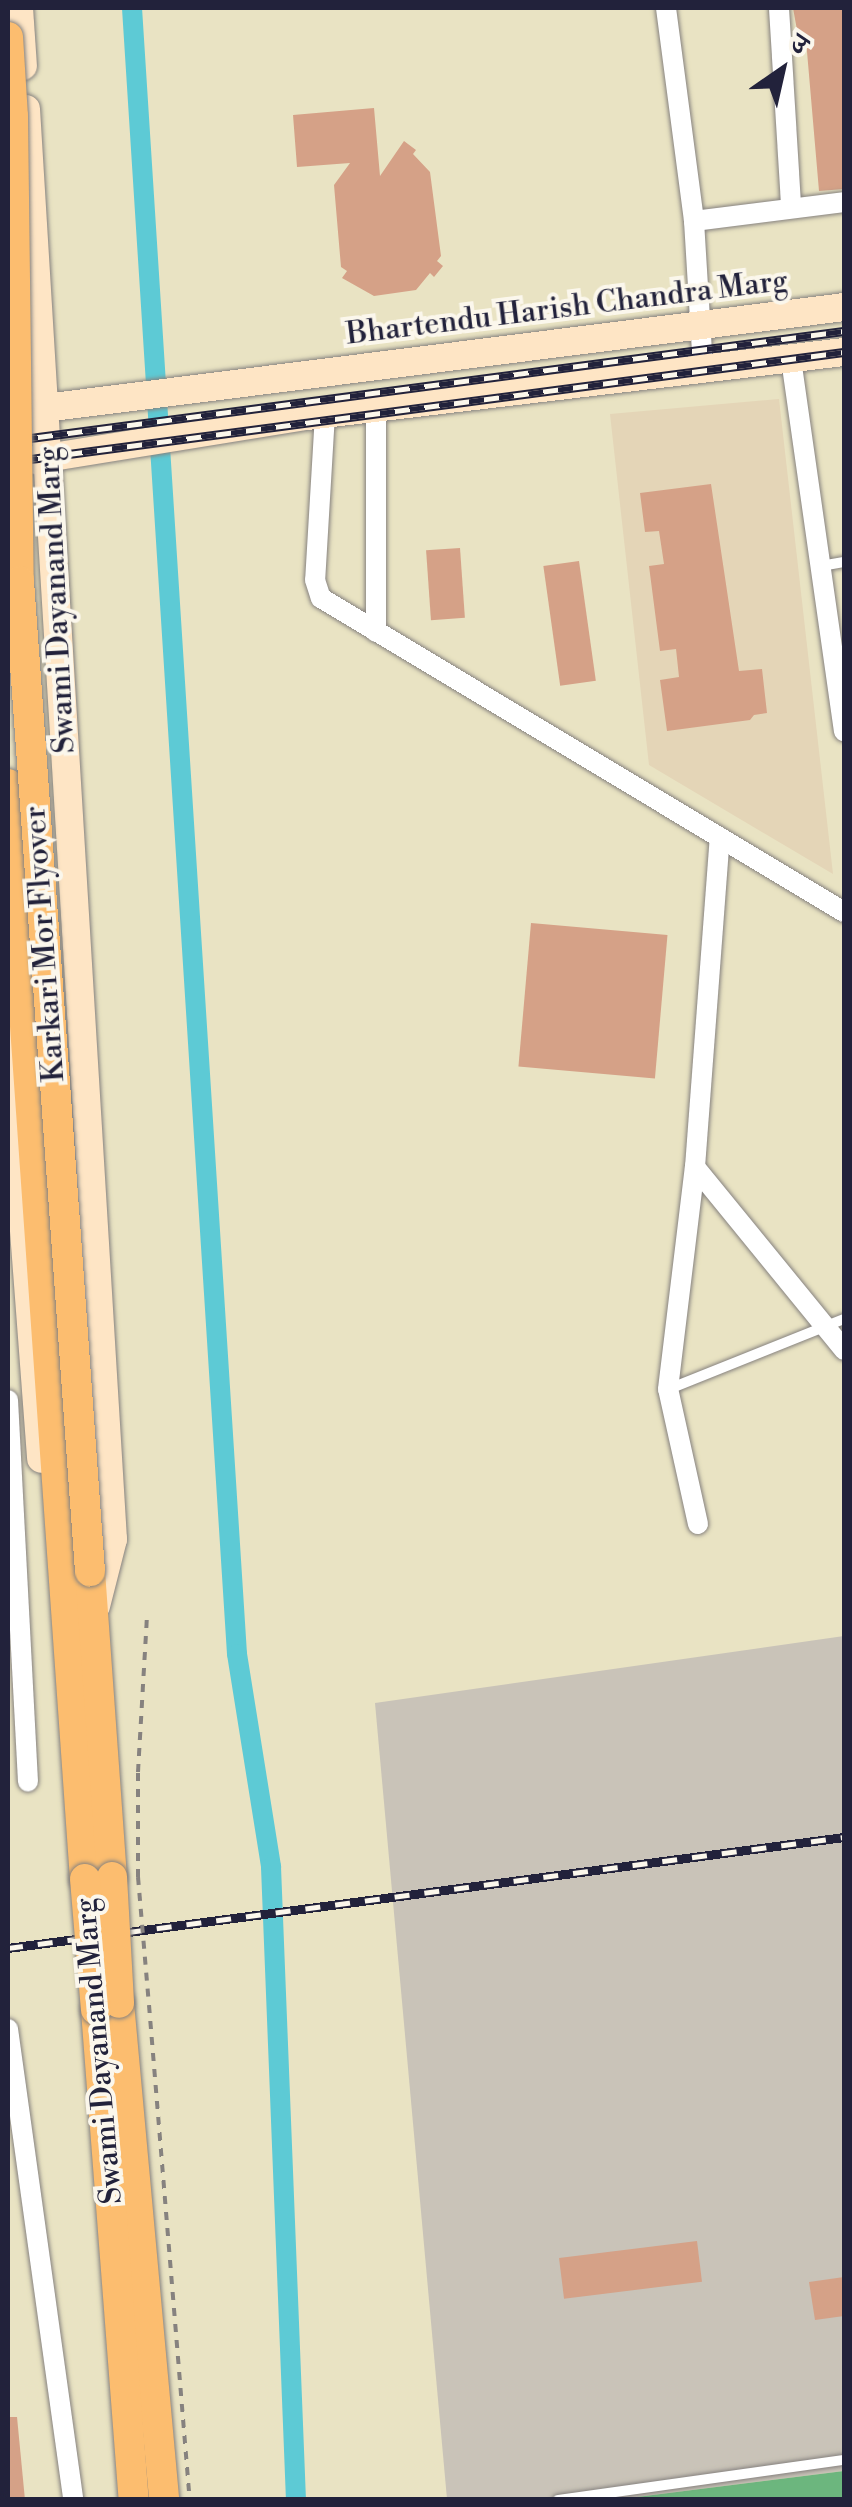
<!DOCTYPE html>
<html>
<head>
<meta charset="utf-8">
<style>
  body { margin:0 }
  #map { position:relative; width:852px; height:2507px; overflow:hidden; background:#e9e3c3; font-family:"Libre Bodoni","Noto Serif Devanagari",serif }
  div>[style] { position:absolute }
  .built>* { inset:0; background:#e4d5b7 }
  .industrial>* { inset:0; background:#c9c3b8 }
  .forest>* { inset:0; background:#6cb67e }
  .canal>* { height:20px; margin:-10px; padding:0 10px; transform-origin:10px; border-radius:10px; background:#5dcad5 }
  .building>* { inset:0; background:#d5a187; transform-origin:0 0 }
  .path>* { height:4px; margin-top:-2px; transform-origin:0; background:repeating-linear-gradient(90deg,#86827f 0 8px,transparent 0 16px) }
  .roads { filter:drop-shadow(0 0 2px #86827f) drop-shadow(0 0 2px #86827f) }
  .service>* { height:10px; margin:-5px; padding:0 5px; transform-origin:5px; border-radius:5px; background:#fff }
  .minor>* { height:20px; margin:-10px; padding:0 10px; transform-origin:10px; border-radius:10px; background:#fff }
  .secondary>* { height:28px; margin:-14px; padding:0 14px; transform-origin:14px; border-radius:14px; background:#fee5c5 }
  .primary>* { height:30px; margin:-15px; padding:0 15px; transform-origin:15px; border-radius:15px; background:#fcbd6f }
  .rail>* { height:9px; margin-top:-4.5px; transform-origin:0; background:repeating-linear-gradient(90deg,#fbf7ec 0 15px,#22223b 0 30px); box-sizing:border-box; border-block:2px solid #22223b }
  .path-bridge>* { height:4px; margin-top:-2px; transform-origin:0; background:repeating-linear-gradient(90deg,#86827f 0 8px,transparent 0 16px) }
  .bridges { filter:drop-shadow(0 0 2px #86827f) drop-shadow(0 0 2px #86827f) }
  .primary-bridge>* { height:30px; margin:-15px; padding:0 15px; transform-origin:15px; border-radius:15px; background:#fcbd6f }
  span { translate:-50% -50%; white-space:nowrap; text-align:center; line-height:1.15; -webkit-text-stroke:8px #fbf7ec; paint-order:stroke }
  .street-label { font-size:30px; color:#22223b }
  .frame { position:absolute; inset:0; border:10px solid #22223b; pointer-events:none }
  .north { position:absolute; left:732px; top:20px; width:100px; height:100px; -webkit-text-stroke:8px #fbf7ec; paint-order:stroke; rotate:34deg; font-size:28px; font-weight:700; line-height:40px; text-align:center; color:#22223b }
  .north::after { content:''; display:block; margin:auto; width:35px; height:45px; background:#22223b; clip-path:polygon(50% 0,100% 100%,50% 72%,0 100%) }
</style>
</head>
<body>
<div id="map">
  <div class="built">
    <i style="clip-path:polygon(779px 399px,833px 874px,649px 765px,610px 414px)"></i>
  </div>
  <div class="industrial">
    <i style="clip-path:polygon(844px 1636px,844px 2471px,621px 2499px,447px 2499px,375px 1703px)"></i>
  </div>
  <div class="forest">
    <i style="clip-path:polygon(844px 2471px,844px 2499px,621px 2499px)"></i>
  </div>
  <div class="canal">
    <i style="left:132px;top:8px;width:1649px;rotate:86.35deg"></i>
    <i style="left:237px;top:1654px;width:216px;rotate:80.9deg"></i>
    <i style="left:271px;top:1867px;width:633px;rotate:87.74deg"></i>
  </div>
  <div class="building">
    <i style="clip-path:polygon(793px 8px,842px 8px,844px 189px,819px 191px,806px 40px,799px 41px)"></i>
    <i style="clip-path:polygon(374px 108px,380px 176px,404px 141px,416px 150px,413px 154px,430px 172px,441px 256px,437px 261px,443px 266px,434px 277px,430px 273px,416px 290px,374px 296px,342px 278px,347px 271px,341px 267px,334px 185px,350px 163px,297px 167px,293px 115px)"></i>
    <i style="clip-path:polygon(711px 484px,739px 671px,762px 669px,767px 713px,754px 715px,750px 720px,667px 731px,660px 680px,679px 677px,676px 649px,660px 651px,649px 566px,664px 564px,659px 531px,645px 532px,640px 493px)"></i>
    <i style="left:460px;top:548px;width:70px;height:34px;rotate:86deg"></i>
    <i style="left:579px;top:561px;width:121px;height:36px;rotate:82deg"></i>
    <i style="left:531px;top:923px;width:137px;height:144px;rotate:5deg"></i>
    <i style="left:697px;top:2241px;width:41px;height:139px;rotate:83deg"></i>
    <i style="clip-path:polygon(844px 2277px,844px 2316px,815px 2320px,809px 2282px)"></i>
    <i style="clip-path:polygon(8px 2417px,17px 2417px,25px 2500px,8px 2500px)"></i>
  </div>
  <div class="path">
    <i style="left:138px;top:1877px;width:105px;rotate:-90deg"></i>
    <i style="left:138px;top:1772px;width:154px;rotate:-86.7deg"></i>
    <i style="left:149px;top:2005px;width:497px;rotate:85.3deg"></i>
  </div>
  <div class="roads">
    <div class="service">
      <i style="left:821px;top:566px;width:23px;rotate:-10deg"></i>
      <i style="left:669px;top:1389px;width:188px;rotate:-21.8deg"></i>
      <i style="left:558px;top:2500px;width:289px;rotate:-8deg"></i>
    </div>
    <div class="minor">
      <i style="left:666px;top:8px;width:215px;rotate:82.5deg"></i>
      <i style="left:694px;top:221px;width:146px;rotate:86.5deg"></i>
      <i style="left:779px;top:8px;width:198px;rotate:86.5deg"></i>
      <i style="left:694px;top:221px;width:151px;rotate:-7.2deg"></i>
      <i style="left:791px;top:359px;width:376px;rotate:81.9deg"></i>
      <i style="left:376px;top:408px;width:224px;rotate:90deg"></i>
      <i style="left:325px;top:414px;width:166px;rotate:93.4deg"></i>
      <i style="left:315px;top:580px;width:19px;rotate:72deg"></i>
      <i style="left:321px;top:598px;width:610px;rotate:30.98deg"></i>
      <i style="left:695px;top:1167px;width:236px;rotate:50.8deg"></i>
      <i style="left:8px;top:1400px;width:382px;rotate:87deg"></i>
      <i style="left:698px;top:1524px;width:138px;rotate:-102.5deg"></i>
      <i style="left:668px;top:1389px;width:224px;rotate:-83.1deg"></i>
      <i style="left:695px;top:1167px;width:330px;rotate:-85.7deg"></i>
      <i style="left:8px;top:2029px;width:475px;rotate:82.1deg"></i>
    </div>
    <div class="secondary">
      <i style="left:19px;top:8px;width:58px;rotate:86.1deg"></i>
      <i style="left:26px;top:109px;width:1433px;rotate:86.52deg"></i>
      <i style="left:113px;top:1539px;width:69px;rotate:104.2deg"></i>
      <i style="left:29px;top:410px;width:821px;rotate:-7.2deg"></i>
      <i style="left:34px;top:460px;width:277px;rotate:-9.2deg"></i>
      <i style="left:307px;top:416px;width:541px;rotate:-6.8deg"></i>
      <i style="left:8px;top:1018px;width:442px;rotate:85.7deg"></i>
    </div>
    <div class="primary">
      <i style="left:8px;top:784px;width:1098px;rotate:85.98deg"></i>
      <i style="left:90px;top:1571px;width:307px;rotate:85.9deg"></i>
      <i style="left:119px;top:2003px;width:499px;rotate:84.8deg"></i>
      <i style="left:96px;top:2010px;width:491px;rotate:85.6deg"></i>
    </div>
  </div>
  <div class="rail">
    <i style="left:8px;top:441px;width:843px;rotate:-7.5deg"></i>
    <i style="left:8px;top:462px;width:843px;rotate:-7.5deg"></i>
    <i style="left:8px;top:1948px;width:843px;rotate:-7.56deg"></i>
  </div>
  <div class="path-bridge">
    <i style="left:138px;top:1877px;width:128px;rotate:85.1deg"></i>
  </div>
  <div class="bridges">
    <div class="primary-bridge">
      <i style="left:8px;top:37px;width:79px;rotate:86.4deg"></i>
      <i style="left:13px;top:116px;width:465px;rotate:89.3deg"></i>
      <i style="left:19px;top:581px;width:993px;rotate:85.9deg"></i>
      <i style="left:112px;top:1877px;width:126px;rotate:86.8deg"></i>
      <i style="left:85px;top:1879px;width:131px;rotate:85.2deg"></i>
    </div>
  </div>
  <div class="street-label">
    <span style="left:567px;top:308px;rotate:-7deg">Bhartendu Harish Chandra Marg</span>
    <span style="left:57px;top:600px;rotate:-93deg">Swami Dayanand Marg</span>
    <span style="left:45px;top:944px;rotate:-94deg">Karkari Mor Flyover</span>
    <span style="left:99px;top:2051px;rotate:-95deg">Swami Dayanand Marg</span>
  </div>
  <div class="frame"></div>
  <div class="north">उ</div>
</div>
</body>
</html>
